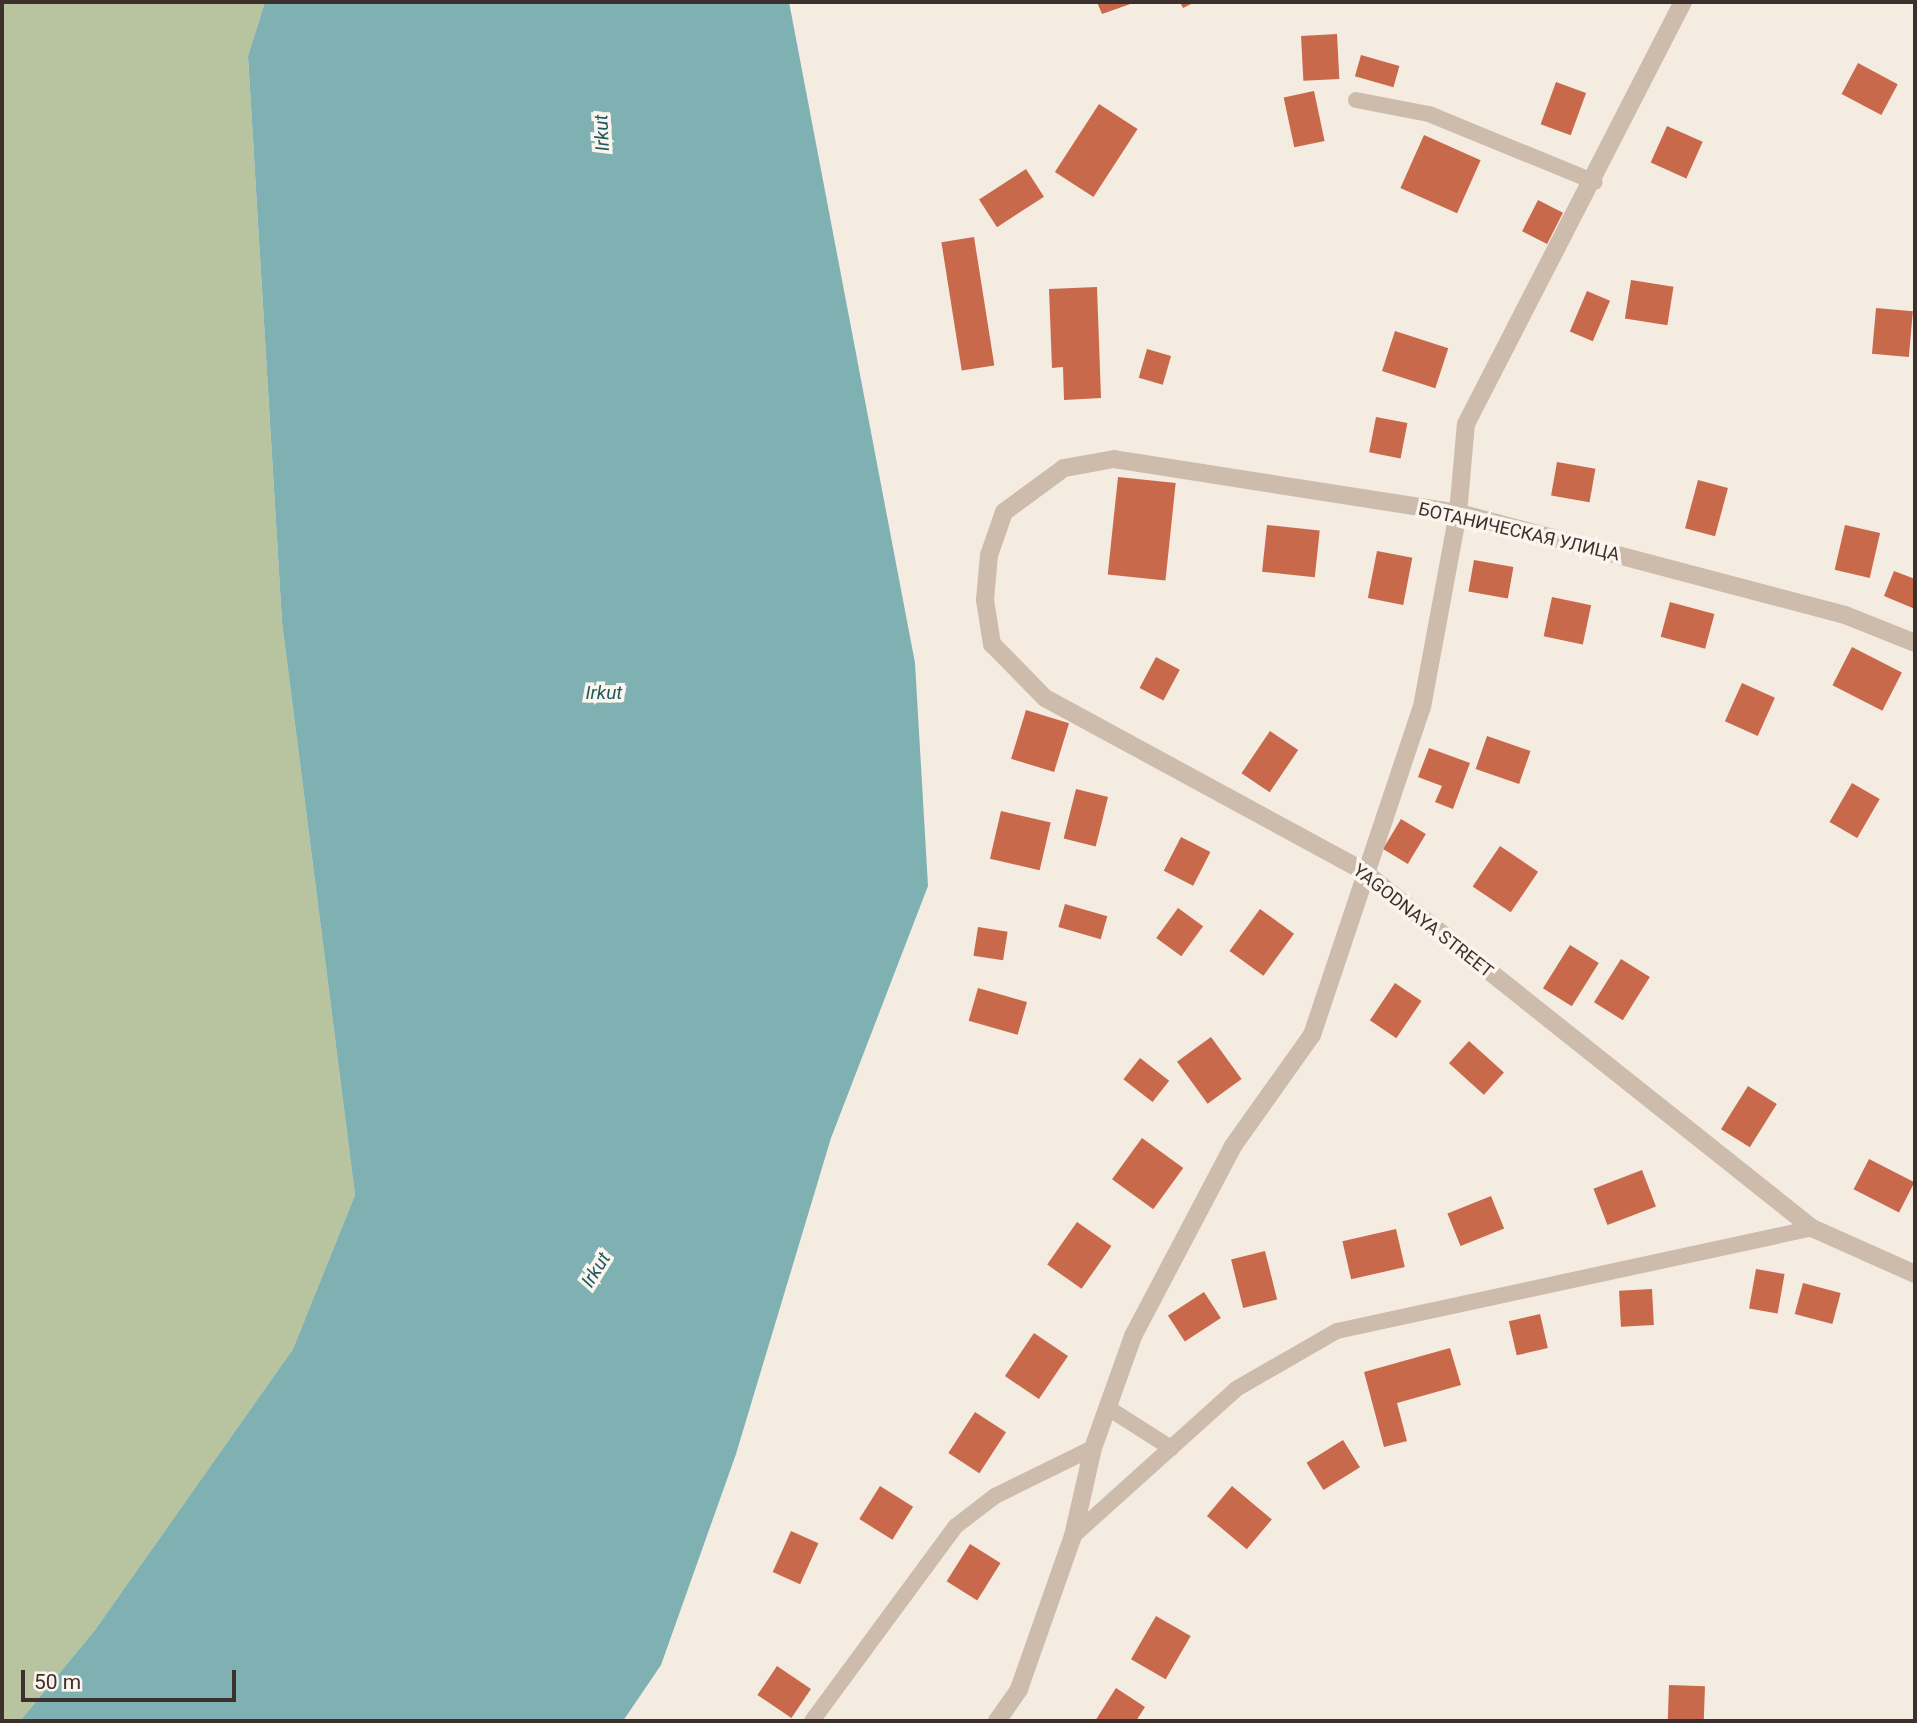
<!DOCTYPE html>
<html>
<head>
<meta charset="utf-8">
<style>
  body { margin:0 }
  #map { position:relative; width:1917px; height:1723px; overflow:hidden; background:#f4ebe1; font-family:Roboto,sans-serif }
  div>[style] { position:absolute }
  .green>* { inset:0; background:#b8c4a0 }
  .water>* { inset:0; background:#7fb0b2 }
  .building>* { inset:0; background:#c8694b; transform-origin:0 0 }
  .lane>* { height:16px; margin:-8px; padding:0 8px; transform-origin:8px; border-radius:8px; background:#cdbbac }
  .street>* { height:18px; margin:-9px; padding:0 9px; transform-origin:9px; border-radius:9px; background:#cdbbac }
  span { translate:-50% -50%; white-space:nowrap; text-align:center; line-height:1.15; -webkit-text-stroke:7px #fbf5ee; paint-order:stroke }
  .street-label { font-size:18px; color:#3b302b }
  .water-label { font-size:19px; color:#1f5a5e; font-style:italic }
  .frame { position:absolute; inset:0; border:4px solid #3b302b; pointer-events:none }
  .scale { position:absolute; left:21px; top:1670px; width:215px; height:32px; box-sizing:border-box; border:4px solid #3b302b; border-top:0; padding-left:9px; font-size:21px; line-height:24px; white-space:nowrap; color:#3b302b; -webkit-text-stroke:5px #fbf5ee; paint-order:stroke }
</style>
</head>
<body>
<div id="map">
  <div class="green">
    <i style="clip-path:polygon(2px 2px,265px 2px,248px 56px,282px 622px,355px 1195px,293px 1349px,95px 1630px,20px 1721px,2px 1721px)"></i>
  </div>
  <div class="water">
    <i style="clip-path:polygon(265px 2px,789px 2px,915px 663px,928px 886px,831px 1138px,736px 1454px,661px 1665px,623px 1721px,20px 1721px,95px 1630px,293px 1349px,355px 1195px,282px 622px,248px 56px)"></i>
  </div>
  <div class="building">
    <i style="clip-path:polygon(1097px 2px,1136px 2px,1102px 14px)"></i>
    <i style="clip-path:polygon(1180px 2px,1195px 2px,1183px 8px)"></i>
    <i style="left:1337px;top:34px;width:45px;height:36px;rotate:87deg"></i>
    <i style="left:1361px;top:55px;width:40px;height:22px;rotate:16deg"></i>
    <i style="left:1858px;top:63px;width:45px;height:35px;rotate:28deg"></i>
    <i style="left:1556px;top:82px;width:32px;height:45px;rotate:20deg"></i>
    <i style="left:1314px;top:91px;width:51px;height:31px;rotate:78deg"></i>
    <i style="left:1099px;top:104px;width:46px;height:81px;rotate:33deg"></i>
    <i style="left:1667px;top:126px;width:39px;height:40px;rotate:24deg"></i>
    <i style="left:1424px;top:135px;width:62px;height:58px;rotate:24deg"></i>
    <i style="left:1026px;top:169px;width:33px;height:56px;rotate:57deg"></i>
    <i style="left:1538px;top:200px;width:28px;height:35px;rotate:27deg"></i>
    <i style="left:974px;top:237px;width:130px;height:33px;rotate:81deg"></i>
    <i style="left:1631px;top:280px;width:43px;height:39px;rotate:9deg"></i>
    <i style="clip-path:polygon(1097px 287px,1101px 398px,1064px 400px,1063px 367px,1052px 368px,1049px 289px)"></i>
    <i style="left:1587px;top:291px;width:25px;height:44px;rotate:23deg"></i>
    <i style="left:1876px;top:308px;width:37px;height:46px;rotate:5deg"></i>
    <i style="left:1395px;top:331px;width:56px;height:42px;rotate:18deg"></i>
    <i style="left:1147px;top:349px;width:25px;height:30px;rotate:16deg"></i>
    <i style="left:1376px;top:417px;width:32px;height:36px;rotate:11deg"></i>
    <i style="left:1557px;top:462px;width:39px;height:34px;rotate:10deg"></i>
    <i style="left:1118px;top:477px;width:58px;height:98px;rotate:6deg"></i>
    <i style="left:1698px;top:480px;width:31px;height:50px;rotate:15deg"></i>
    <i style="left:1267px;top:525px;width:53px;height:47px;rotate:6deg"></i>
    <i style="left:1845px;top:525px;width:36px;height:46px;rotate:13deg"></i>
    <i style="left:1377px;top:551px;width:36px;height:48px;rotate:11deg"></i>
    <i style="left:1474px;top:560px;width:40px;height:32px;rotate:10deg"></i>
    <i style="clip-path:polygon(1894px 571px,1915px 579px,1915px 609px,1884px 596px)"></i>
    <i style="left:1552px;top:597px;width:40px;height:40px;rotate:12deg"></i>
    <i style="left:1670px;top:602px;width:46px;height:36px;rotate:15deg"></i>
    <i style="left:1852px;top:647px;width:56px;height:43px;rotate:27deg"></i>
    <i style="left:1156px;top:657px;width:27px;height:35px;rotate:28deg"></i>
    <i style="left:1742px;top:683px;width:36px;height:42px;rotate:24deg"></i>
    <i style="left:1026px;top:710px;width:45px;height:51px;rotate:17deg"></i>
    <i style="left:1270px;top:731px;width:34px;height:51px;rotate:34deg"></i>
    <i style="left:1487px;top:736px;width:46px;height:35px;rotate:19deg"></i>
    <i style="clip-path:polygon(1429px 748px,1470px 763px,1453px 809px,1435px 802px,1442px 786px,1418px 777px)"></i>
    <i style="left:1852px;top:783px;width:32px;height:45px;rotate:30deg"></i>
    <i style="left:1076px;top:789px;width:33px;height:51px;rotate:14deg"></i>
    <i style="left:1001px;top:811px;width:51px;height:49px;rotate:13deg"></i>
    <i style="left:1401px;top:819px;width:29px;height:35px;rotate:31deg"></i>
    <i style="left:1181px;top:837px;width:33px;height:38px;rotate:27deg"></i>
    <i style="left:1500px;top:846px;width:46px;height:49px;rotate:34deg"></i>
    <i style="left:1065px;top:904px;width:44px;height:24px;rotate:16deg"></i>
    <i style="left:1178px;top:908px;width:31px;height:37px;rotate:36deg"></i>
    <i style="left:1260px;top:909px;width:42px;height:52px;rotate:36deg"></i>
    <i style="left:978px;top:927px;width:30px;height:29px;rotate:9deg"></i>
    <i style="left:1570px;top:945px;width:34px;height:51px;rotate:32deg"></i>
    <i style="left:1621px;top:959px;width:34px;height:51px;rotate:32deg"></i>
    <i style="left:1395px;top:983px;width:32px;height:45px;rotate:34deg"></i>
    <i style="left:978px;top:988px;width:51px;height:34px;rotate:16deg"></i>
    <i style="left:1211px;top:1037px;width:52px;height:42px;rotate:54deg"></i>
    <i style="left:1469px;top:1041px;width:47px;height:30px;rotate:42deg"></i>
    <i style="left:1140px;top:1058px;width:37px;height:27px;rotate:38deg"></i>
    <i style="left:1748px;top:1086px;width:34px;height:51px;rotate:32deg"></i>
    <i style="left:1142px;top:1138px;width:51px;height:51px;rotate:36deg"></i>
    <i style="left:1869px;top:1159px;width:51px;height:34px;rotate:27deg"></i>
    <i style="left:1642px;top:1170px;width:39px;height:52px;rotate:69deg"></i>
    <i style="left:1491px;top:1196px;width:35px;height:47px;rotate:68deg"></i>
    <i style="left:1077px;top:1222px;width:42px;height:52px;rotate:35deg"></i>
    <i style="left:1396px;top:1229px;width:39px;height:55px;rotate:77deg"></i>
    <i style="left:1265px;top:1251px;width:50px;height:35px;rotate:76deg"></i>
    <i style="left:1756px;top:1269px;width:29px;height:40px;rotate:10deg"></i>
    <i style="left:1803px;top:1283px;width:39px;height:32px;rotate:15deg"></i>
    <i style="left:1652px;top:1289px;width:36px;height:33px;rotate:87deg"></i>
    <i style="left:1204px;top:1292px;width:31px;height:43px;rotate:57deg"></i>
    <i style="left:1540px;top:1314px;width:35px;height:32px;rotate:77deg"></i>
    <i style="left:1034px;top:1333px;width:41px;height:52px;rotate:34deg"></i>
    <i style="clip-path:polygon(1450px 1348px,1461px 1385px,1397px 1403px,1407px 1441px,1384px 1447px,1364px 1372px)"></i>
    <i style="left:975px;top:1412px;width:37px;height:49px;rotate:33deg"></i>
    <i style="left:1343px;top:1440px;width:32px;height:43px;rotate:58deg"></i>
    <i style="left:880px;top:1486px;width:39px;height:39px;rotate:32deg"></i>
    <i style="left:1232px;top:1486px;width:52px;height:39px;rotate:40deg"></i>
    <i style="left:791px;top:1531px;width:30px;height:45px;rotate:24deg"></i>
    <i style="left:970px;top:1544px;width:36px;height:44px;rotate:32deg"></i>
    <i style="left:1156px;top:1616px;width:40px;height:50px;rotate:30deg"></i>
    <i style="left:777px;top:1666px;width:41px;height:35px;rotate:34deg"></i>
    <i style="left:1669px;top:1685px;width:36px;height:36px;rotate:2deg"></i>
    <i style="clip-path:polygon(1116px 1688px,1145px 1707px,1136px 1721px,1095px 1721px)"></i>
  </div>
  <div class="lane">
    <i style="left:1356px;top:100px;width:74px;rotate:10.9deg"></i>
    <i style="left:1429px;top:114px;width:179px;rotate:22.3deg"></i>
    <i style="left:1108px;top:1408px;width:75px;rotate:32.4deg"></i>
    <i style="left:1073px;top:1536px;width:219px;rotate:-42deg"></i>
    <i style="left:1236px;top:1389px;width:116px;rotate:-29.9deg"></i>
    <i style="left:1337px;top:1331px;width:486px;rotate:-12.2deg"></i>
    <i style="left:812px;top:1721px;width:242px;rotate:-53.6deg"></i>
    <i style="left:956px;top:1526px;width:49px;rotate:-37.6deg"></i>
    <i style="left:995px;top:1496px;width:109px;rotate:-26.1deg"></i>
  </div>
  <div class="street">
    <i style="left:1915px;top:643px;width:75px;rotate:-158.2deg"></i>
    <i style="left:1845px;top:615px;width:400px;rotate:-165.2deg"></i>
    <i style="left:1458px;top:513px;width:348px;rotate:-171.1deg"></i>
    <i style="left:1114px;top:459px;width:51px;rotate:169.8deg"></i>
    <i style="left:1064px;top:468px;width:74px;rotate:143.7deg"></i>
    <i style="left:1004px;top:512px;width:46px;rotate:109.2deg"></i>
    <i style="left:989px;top:555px;width:45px;rotate:95.1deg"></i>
    <i style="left:985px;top:600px;width:45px;rotate:81deg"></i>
    <i style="left:992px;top:644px;width:76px;rotate:45.5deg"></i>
    <i style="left:1045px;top:698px;width:362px;rotate:28.5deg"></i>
    <i style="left:1363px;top:871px;width:574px;rotate:38.49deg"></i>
    <i style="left:1812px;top:1228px;width:113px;rotate:24.1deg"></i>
    <i style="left:997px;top:1721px;width:39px;rotate:-55deg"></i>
    <i style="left:1019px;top:1689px;width:162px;rotate:-70.6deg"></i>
    <i style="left:1073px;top:1536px;width:90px;rotate:-77.2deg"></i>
    <i style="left:1093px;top:1448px;width:119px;rotate:-70.3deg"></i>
    <i style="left:1133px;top:1336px;width:215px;rotate:-62.2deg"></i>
    <i style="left:1233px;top:1146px;width:136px;rotate:-54.6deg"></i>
    <i style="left:1312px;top:1035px;width:346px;rotate:-71.5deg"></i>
    <i style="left:1422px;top:707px;width:197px;rotate:-79.5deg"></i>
    <i style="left:1458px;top:513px;width:89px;rotate:-84.9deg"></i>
    <i style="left:1466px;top:424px;width:475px;rotate:-62.8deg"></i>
  </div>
  <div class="street-label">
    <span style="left:1519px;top:532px;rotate:13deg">БОТАНИЧЕСКАЯ УЛИЦА</span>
    <span style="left:1423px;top:921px;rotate:38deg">YAGODNAYA STREET</span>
  </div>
  <div class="water-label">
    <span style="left:602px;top:133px;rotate:-93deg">Irkut</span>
    <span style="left:604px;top:693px">Irkut</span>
    <span style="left:596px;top:1270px;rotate:-58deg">Irkut</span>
  </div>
  <div class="frame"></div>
  <div class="scale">50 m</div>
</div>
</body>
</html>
